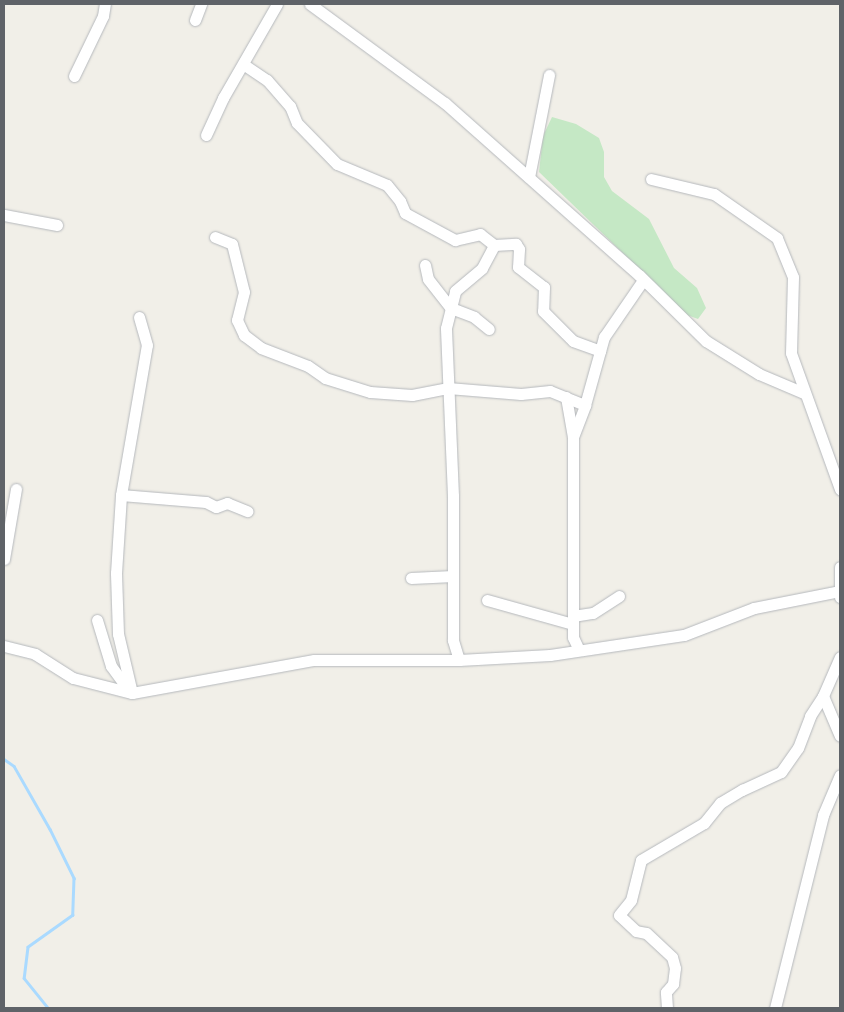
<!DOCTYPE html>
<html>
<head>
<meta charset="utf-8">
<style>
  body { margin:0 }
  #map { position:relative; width:844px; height:1012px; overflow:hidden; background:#f1efe8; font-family:"Titillium Web",sans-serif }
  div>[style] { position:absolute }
  .green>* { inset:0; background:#c5e8c5 }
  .stream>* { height:2.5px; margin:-1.25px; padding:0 1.25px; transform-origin:1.25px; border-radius:1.25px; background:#aadaff }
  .roads { filter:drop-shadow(0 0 1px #b5b8bc) drop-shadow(0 0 1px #b5b8bc) }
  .minor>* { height:11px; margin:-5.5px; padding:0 5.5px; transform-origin:5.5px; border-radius:5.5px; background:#fff }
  span { translate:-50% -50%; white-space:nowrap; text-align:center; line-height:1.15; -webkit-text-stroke:4px #fff; paint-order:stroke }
  .frame { position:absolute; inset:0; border:5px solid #5f6368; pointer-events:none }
</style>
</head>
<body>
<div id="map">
  <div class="green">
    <i style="clip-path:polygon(552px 117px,576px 124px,599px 138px,604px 152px,604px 177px,612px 191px,649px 219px,674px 268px,697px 288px,706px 308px,698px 319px,687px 315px,539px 172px,543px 136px)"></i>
  </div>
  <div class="stream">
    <i style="left:4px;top:759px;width:12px;rotate:35deg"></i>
    <i style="left:14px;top:766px;width:73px;rotate:60.3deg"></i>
    <i style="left:50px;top:829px;width:55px;rotate:63.9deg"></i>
    <i style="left:74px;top:878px;width:37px;rotate:92deg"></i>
    <i style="left:73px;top:915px;width:55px;rotate:144.6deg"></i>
    <i style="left:28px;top:947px;width:31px;rotate:97deg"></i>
    <i style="left:24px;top:978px;width:38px;rotate:51deg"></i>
  </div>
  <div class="roads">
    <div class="minor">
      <i style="left:310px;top:4px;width:167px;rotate:36.3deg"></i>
      <i style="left:445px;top:103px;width:259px;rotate:41.6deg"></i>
      <i style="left:639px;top:275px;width:94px;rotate:44.6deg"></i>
      <i style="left:706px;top:341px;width:62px;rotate:31.9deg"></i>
      <i style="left:759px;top:374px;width:49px;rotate:22.9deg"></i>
      <i style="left:195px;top:20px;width:17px;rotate:-69deg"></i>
      <i style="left:243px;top:64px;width:29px;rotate:34deg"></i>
      <i style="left:267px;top:80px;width:35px;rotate:49deg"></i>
      <i style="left:290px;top:106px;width:18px;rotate:68deg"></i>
      <i style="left:297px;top:123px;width:57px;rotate:45.7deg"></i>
      <i style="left:337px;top:164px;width:54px;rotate:22.8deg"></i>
      <i style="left:387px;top:185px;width:21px;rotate:51deg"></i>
      <i style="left:400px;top:201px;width:13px;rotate:67deg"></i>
      <i style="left:405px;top:213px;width:57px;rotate:28.4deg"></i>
      <i style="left:455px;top:240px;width:26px;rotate:-13deg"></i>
      <i style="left:480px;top:234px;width:18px;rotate:38deg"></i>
      <i style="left:494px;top:245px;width:22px;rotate:-3deg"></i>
      <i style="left:516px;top:244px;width:6px;rotate:59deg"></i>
      <i style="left:519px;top:249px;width:18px;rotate:93deg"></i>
      <i style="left:518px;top:267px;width:33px;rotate:38deg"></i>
      <i style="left:544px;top:287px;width:24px;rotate:92deg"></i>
      <i style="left:543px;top:311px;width:42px;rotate:45deg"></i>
      <i style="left:573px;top:341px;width:29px;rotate:20deg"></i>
      <i style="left:74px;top:76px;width:67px;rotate:-64.2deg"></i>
      <i style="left:103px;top:16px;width:12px;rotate:-81deg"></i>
      <i style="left:206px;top:135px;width:41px;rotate:-65.3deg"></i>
      <i style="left:223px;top:98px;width:108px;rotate:-60.1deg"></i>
      <i style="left:529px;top:177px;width:104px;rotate:-78.9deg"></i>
      <i style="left:651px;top:179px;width:65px;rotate:13.4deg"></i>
      <i style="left:714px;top:194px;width:77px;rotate:34.9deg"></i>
      <i style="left:777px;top:238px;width:42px;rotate:67.7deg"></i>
      <i style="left:793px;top:277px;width:76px;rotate:91.5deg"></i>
      <i style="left:791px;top:353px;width:145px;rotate:70.2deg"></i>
      <i style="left:4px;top:215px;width:54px;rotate:10.7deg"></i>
      <i style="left:215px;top:237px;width:18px;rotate:22deg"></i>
      <i style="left:232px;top:244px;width:49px;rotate:76deg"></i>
      <i style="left:244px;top:292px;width:29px;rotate:104deg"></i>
      <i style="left:237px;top:320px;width:17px;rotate:65deg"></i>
      <i style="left:244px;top:335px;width:21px;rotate:37deg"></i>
      <i style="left:261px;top:348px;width:50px;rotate:21deg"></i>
      <i style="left:308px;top:366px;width:21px;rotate:35deg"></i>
      <i style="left:325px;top:378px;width:47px;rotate:17.3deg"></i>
      <i style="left:370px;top:392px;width:42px;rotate:4.1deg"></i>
      <i style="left:412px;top:395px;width:37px;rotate:-11deg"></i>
      <i style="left:448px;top:388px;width:73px;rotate:4.7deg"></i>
      <i style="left:521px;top:394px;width:29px;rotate:-6deg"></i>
      <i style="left:550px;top:391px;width:38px;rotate:22deg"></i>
      <i style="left:425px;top:265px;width:14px;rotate:78deg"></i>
      <i style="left:428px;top:279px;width:37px;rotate:52deg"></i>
      <i style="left:451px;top:308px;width:25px;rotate:21deg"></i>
      <i style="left:474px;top:317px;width:19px;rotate:39deg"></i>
      <i style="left:566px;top:397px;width:41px;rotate:80.1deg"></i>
      <i style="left:121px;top:495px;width:85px;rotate:4.7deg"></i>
      <i style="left:206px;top:502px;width:11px;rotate:27deg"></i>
      <i style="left:216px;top:507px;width:12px;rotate:-20deg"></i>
      <i style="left:227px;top:503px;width:22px;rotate:22deg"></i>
      <i style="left:4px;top:559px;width:71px;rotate:-80.3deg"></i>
      <i style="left:411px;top:578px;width:42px;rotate:-2.7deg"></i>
      <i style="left:840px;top:597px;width:30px;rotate:-90deg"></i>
      <i style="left:487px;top:600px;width:89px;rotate:15.6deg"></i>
      <i style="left:573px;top:616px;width:20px;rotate:-9deg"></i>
      <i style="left:593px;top:613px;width:31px;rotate:-33deg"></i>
      <i style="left:97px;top:620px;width:48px;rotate:73.1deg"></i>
      <i style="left:111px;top:666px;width:32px;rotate:54deg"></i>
      <i style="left:4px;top:646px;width:32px;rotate:14deg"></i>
      <i style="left:35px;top:654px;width:45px;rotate:32.3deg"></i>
      <i style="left:73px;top:678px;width:61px;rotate:14.3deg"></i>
      <i style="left:132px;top:693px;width:185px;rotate:-10.3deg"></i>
      <i style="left:314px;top:660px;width:145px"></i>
      <i style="left:459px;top:660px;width:91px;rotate:-3.1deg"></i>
      <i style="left:550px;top:655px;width:135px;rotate:-8.5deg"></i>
      <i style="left:684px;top:635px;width:75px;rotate:-21.1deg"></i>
      <i style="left:754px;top:608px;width:88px;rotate:-11.2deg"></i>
      <i style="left:579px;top:650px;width:14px;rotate:-115deg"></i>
      <i style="left:573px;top:637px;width:200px;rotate:-90deg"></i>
      <i style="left:573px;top:437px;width:34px;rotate:-69deg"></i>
      <i style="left:585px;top:405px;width:71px;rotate:-74.4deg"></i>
      <i style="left:604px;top:337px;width:69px;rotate:-55.6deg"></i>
      <i style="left:840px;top:657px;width:43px;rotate:113.6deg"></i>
      <i style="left:823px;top:696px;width:43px;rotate:67deg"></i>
      <i style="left:459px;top:660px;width:21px;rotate:-107deg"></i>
      <i style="left:453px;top:640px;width:144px;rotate:-90deg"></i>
      <i style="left:453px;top:496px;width:168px;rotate:-92.4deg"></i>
      <i style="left:446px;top:328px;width:38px;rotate:-76deg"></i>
      <i style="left:455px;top:291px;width:35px;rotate:-40deg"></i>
      <i style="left:482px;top:268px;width:26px;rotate:-62deg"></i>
      <i style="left:132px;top:693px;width:61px;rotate:-103.3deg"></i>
      <i style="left:118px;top:634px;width:61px;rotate:-91.9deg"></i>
      <i style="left:116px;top:573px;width:78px;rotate:-86.3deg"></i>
      <i style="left:121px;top:495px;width:152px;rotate:-80.2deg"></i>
      <i style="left:147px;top:345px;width:29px;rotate:-106deg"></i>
      <i style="left:667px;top:1008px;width:16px;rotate:-94deg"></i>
      <i style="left:666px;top:992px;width:11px;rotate:-49deg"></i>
      <i style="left:673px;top:984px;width:16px;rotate:-83deg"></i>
      <i style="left:675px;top:968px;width:11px;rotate:-105deg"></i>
      <i style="left:672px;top:957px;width:35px;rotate:-137deg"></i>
      <i style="left:646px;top:933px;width:10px;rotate:-169deg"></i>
      <i style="left:636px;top:931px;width:23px;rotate:-137deg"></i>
      <i style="left:619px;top:915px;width:19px;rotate:-51deg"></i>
      <i style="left:631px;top:900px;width:41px;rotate:-76deg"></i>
      <i style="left:641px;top:860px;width:73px;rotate:-30.4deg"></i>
      <i style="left:704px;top:823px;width:26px;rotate:-51deg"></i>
      <i style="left:720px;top:803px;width:26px;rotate:-31deg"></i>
      <i style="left:742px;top:790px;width:43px;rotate:-24.8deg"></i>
      <i style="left:781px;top:772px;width:29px;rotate:-55deg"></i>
      <i style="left:798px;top:748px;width:34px;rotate:-69deg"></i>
      <i style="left:810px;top:716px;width:24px;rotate:-57deg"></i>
      <i style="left:775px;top:1008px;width:199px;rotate:-76deg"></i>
      <i style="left:823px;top:815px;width:43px;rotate:-67deg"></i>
    </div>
  </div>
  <div class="frame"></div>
</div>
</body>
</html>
